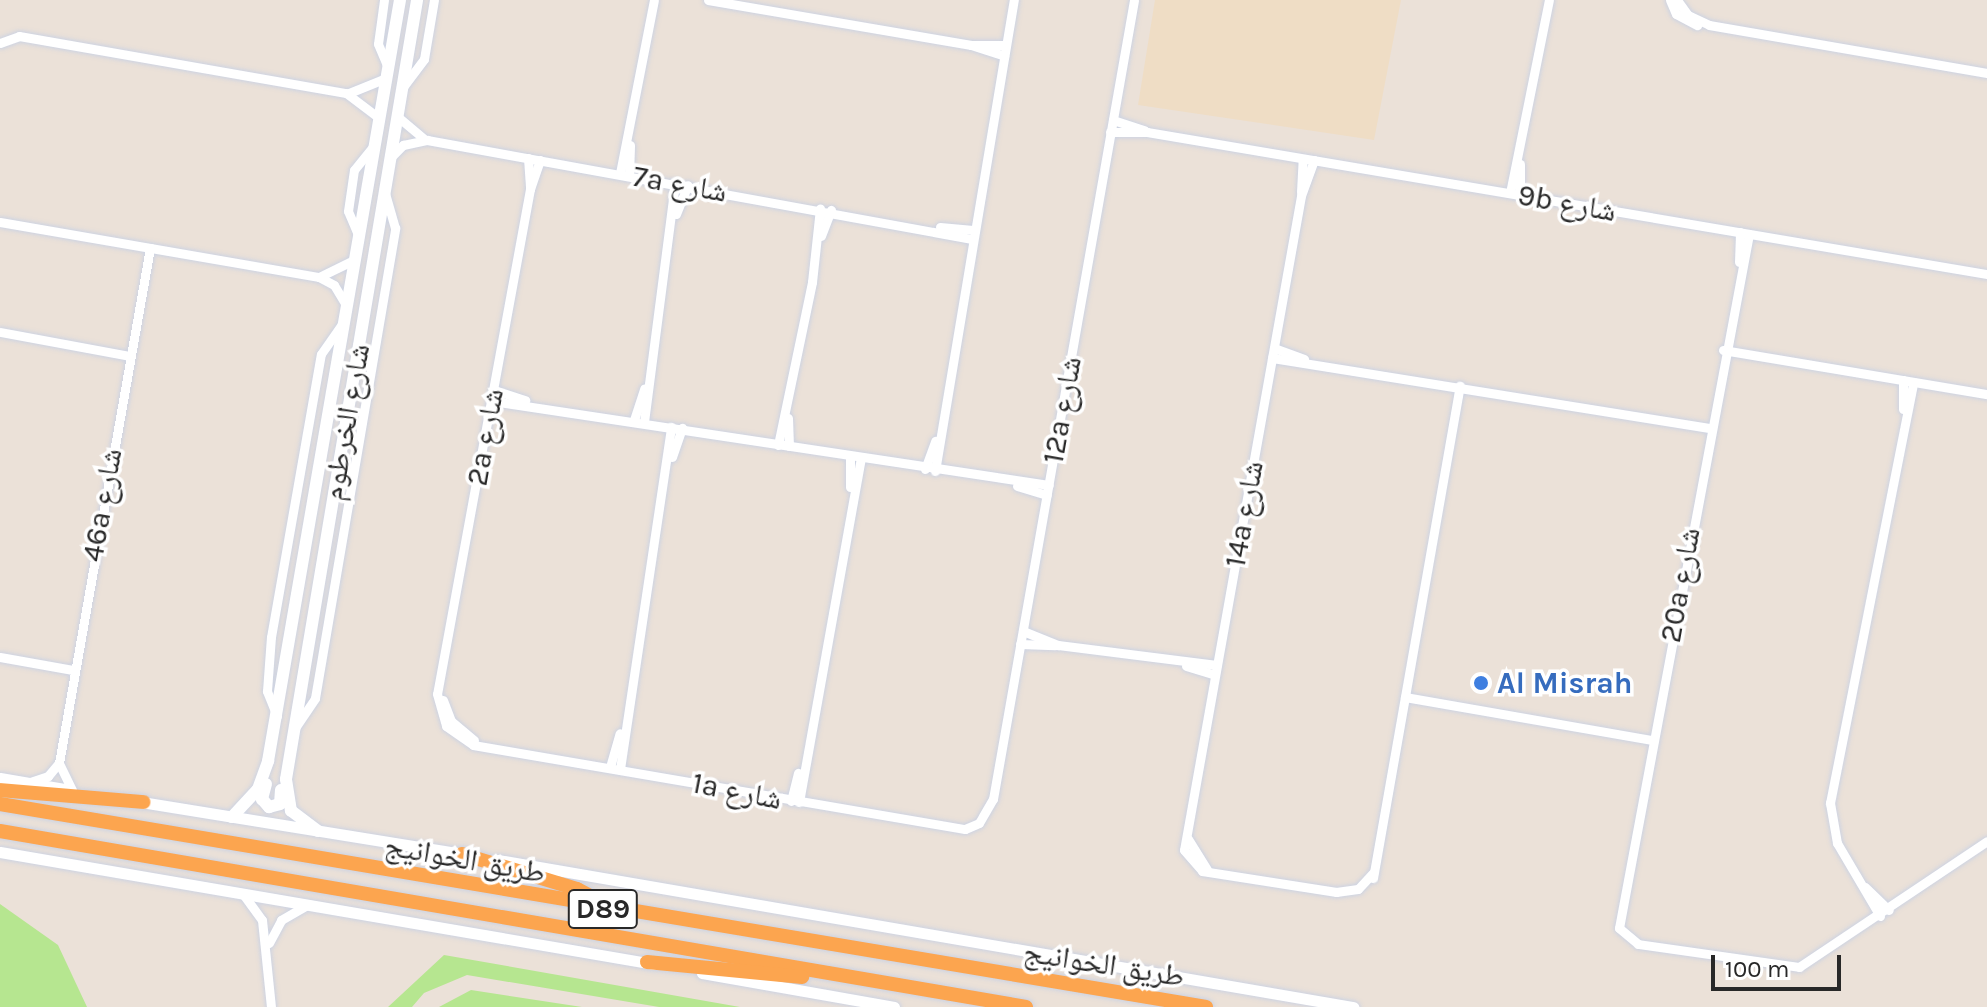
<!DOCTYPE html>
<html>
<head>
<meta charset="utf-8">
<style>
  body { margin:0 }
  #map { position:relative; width:1987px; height:1007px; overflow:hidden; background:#ebe1d8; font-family:Karla,"Noto Naskh Arabic",sans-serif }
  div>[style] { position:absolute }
  .education>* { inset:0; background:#efddc5 }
  .green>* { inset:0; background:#b6e690 }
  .roads { filter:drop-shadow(0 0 2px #cdd3e2) drop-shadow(0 0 2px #cdd3e2) }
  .minor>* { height:9px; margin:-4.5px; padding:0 4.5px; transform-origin:4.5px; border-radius:4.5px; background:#fff }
  .tertiary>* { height:11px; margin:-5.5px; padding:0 5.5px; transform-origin:5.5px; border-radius:5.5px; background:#fff }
  .secondary>* { height:12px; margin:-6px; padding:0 6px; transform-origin:6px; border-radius:6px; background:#fff }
  .trunk>* { height:14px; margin:-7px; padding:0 7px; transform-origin:7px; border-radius:7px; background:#fca54f }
  .dots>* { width:22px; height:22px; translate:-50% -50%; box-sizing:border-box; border:4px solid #fff; border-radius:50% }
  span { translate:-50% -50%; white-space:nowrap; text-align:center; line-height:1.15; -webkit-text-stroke:7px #fff; paint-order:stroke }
  .shield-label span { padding:2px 6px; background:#fff; border:2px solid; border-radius:6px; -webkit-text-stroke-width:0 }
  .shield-label { font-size:28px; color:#282828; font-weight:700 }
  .street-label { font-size:30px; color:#282828 }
  .shop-label { font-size:30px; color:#366cbe; font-weight:700 }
  .left { translate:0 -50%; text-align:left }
  .scale { position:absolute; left:1711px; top:955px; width:130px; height:36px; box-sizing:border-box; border:4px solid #282828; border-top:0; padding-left:10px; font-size:24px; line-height:28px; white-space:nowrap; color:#282828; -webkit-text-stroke:6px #fff; paint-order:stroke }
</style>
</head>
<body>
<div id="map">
  <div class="education">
    <i style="clip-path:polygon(1155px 0,1401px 0,1374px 140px,1138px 105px)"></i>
  </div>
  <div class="green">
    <i style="clip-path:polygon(0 904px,58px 945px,87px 1007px,0 1007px)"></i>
    <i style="clip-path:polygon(444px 955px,740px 1007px,659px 1007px,467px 975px,424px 993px,412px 1007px,388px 1007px)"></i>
    <i style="clip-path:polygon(471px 990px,582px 1007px,439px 1007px)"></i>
  </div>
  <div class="roads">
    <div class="minor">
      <i style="left:384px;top:0;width:44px;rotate:97.8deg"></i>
      <i style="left:378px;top:44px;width:26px;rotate:67deg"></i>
      <i style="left:708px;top:0;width:267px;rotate:9.7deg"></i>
      <i style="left:971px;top:45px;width:35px"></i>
      <i style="left:1670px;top:0;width:15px;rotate:67deg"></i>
      <i style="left:1676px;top:14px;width:24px;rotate:28deg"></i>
      <i style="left:1677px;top:0;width:19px;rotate:54deg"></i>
      <i style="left:1688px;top:15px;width:23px;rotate:25deg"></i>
      <i style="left:1709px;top:25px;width:282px;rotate:9.8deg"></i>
      <i style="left:0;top:43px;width:20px;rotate:-20deg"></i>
      <i style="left:19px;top:36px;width:332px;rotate:9.9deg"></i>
      <i style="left:346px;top:93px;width:41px;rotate:37.1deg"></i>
      <i style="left:971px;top:45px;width:35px;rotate:18deg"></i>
      <i style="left:403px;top:87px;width:35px;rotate:-53deg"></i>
      <i style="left:424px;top:59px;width:60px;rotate:-80.4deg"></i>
      <i style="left:349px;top:93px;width:40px;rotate:-22deg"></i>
      <i style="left:398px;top:117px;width:34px;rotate:40deg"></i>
      <i style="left:1113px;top:120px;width:33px;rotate:18deg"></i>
      <i style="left:1110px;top:132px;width:37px"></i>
      <i style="left:1147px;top:132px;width:852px;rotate:9.6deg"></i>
      <i style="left:392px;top:156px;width:16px;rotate:-45deg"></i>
      <i style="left:403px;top:145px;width:25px;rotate:-12deg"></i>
      <i style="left:427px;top:140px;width:554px;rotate:10.3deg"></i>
      <i style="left:528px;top:158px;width:31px;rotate:86deg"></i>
      <i style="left:540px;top:160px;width:31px;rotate:109deg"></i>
      <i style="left:530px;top:189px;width:513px;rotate:100.43deg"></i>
      <i style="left:437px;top:694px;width:33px;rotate:74deg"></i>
      <i style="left:446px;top:726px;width:33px;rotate:35deg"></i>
      <i style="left:473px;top:745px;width:499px;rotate:9.7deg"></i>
      <i style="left:965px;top:829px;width:15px;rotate:-23deg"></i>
      <i style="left:979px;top:823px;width:28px;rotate:-60deg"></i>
      <i style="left:993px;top:799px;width:811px;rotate:-79.99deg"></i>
      <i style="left:1314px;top:160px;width:38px;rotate:110deg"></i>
      <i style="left:1301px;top:196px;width:664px;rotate:100.14deg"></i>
      <i style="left:1184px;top:850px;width:28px;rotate:49deg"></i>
      <i style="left:1202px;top:871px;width:136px;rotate:8.9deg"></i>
      <i style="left:1336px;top:892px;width:22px;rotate:-8deg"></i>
      <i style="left:1358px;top:889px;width:23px;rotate:-47deg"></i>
      <i style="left:620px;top:173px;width:176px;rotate:-78.9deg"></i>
      <i style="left:629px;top:175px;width:30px;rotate:-88deg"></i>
      <i style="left:1301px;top:192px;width:33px;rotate:-87deg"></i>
      <i style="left:1510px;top:193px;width:197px;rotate:-78.6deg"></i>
      <i style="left:1520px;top:195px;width:31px;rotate:-90deg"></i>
      <i style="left:676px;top:214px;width:31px;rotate:-68deg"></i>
      <i style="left:0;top:222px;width:324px;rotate:9.8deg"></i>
      <i style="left:319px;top:277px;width:17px;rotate:28deg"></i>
      <i style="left:334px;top:285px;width:23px;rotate:59deg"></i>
      <i style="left:940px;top:227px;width:33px;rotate:5deg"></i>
      <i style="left:1749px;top:234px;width:706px;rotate:100.61deg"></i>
      <i style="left:1619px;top:928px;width:25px;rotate:40deg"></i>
      <i style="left:1638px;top:944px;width:163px;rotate:8.1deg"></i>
      <i style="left:1799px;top:967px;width:226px;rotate:-33.8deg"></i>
      <i style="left:821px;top:236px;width:28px;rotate:-69deg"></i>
      <i style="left:359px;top:237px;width:28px;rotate:-113deg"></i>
      <i style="left:348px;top:211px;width:41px;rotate:-81.7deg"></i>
      <i style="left:354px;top:170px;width:33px;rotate:-51deg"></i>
      <i style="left:1739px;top:262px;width:30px;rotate:-88deg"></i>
      <i style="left:319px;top:277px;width:39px;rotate:-26deg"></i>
      <i style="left:0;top:332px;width:131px;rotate:10.5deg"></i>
      <i style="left:1274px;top:348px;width:32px;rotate:20deg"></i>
      <i style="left:1723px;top:350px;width:268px;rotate:9.5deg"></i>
      <i style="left:1272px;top:358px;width:443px;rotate:9.1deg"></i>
      <i style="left:494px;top:390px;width:33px;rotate:18deg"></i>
      <i style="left:492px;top:401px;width:563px;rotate:8.58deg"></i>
      <i style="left:1903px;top:409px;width:29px;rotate:-90deg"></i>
      <i style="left:788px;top:418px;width:28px;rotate:88deg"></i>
      <i style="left:634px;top:420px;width:33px;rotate:-72deg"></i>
      <i style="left:644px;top:422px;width:241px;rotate:-82.6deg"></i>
      <i style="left:778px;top:445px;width:167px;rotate:-78.2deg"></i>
      <i style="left:812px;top:282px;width:74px;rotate:-83.8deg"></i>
      <i style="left:672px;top:457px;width:31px;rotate:-71deg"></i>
      <i style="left:925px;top:469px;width:30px;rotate:-70deg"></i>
      <i style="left:935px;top:471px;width:478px;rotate:-80.5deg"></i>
      <i style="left:1017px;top:486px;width:31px;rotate:17deg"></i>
      <i style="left:850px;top:487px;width:30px;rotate:-90deg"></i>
      <i style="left:1023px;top:631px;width:38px;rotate:22deg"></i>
      <i style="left:1058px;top:645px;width:160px;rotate:7.2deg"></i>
      <i style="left:1020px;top:644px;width:35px;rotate:2deg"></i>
      <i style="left:0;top:657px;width:74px;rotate:10.1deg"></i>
      <i style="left:1186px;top:666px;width:30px;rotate:17deg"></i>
      <i style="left:1405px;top:697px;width:251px;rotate:9.9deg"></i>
      <i style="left:443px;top:700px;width:22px;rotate:69deg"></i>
      <i style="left:451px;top:721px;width:30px;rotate:40deg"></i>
      <i style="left:277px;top:716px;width:27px;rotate:-112deg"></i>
      <i style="left:267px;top:691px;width:54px;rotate:-85.8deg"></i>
      <i style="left:271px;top:637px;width:287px;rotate:-80deg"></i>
      <i style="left:321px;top:354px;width:39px;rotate:-55deg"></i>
      <i style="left:295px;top:728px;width:36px;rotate:-56deg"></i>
      <i style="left:315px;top:698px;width:477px;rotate:-80.3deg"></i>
      <i style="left:395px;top:228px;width:37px;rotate:-106deg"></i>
      <i style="left:610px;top:767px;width:35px;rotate:-74deg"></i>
      <i style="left:620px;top:769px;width:346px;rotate:-81.5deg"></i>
      <i style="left:30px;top:782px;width:19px;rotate:-18deg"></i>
      <i style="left:48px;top:776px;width:17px;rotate:-50deg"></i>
      <i style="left:72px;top:790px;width:30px;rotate:-116deg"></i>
      <i style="left:59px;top:763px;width:523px;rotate:-79.98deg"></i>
      <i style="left:791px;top:801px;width:29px;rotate:-76deg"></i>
      <i style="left:799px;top:802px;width:350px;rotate:-79.8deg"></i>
      <i style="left:1188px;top:839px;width:36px;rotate:58deg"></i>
      <i style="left:1373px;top:878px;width:500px;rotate:-80deg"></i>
      <i style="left:1865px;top:887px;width:33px;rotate:44deg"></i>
      <i style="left:243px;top:894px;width:32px;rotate:54deg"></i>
      <i style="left:262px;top:920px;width:87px;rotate:84.1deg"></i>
      <i style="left:1880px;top:916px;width:85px;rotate:-120.5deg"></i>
      <i style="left:1837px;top:843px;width:41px;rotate:-99.9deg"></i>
      <i style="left:1830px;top:803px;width:429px;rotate:-78.8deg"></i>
      <i style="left:269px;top:943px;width:26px;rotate:-62deg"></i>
      <i style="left:281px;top:920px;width:30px;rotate:-30deg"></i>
    </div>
    <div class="tertiary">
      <i style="left:0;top:778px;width:71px;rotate:9.7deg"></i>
      <i style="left:135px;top:801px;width:338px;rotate:9.2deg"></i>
      <i style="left:0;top:852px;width:664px;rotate:9.72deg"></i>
      <i style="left:498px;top:860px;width:868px;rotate:9.76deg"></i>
      <i style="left:702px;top:973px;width:195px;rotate:10deg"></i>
    </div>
    <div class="secondary">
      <i style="left:266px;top:784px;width:16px;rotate:105deg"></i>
      <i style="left:262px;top:799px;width:11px;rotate:49deg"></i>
      <i style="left:269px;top:807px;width:11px;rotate:-15deg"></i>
      <i style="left:280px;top:804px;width:14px;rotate:-86deg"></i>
      <i style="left:232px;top:817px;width:38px;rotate:-47deg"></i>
      <i style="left:258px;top:789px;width:30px;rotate:-70deg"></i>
      <i style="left:268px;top:761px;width:772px;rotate:-80.16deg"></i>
      <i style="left:318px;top:831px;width:34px;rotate:-143deg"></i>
      <i style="left:291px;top:811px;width:32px;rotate:-99deg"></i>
      <i style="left:286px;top:779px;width:790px;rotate:-80.45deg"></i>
    </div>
    <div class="trunk">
      <i style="left:0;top:790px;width:144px;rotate:4.8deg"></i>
      <i style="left:0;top:804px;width:1223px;rotate:9.55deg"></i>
      <i style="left:0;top:831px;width:1041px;rotate:9.73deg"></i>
      <i style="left:462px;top:854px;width:120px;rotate:16.9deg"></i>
      <i style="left:577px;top:889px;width:36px;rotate:28deg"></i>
      <i style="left:647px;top:962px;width:156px;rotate:5.5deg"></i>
    </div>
  </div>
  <div class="dots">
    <i style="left:1481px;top:683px;background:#3f7fe0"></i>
  </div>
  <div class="shield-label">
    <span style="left:603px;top:909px">D89</span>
  </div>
  <div class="street-label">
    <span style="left:680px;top:184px;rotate:10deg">7a شارع</span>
    <span style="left:1567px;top:203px;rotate:10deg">9b شارع</span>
    <span style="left:1062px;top:410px;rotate:-80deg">12a شارع</span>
    <span style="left:346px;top:422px;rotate:-80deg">شارع الخرطوم</span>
    <span style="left:485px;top:437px;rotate:-80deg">2a شارع</span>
    <span style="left:102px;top:505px;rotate:-80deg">46a شارع</span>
    <span style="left:1244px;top:514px;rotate:-80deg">14a شارع</span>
    <span style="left:1680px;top:585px;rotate:-80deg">20a شارع</span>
    <span style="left:737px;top:791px;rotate:11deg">1a شارع</span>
    <span style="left:465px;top:859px;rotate:10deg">طريق الخوانيج</span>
    <span style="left:1104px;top:964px;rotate:9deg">طريق الخوانيج</span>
  </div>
  <div class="shop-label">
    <span class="left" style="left:1497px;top:683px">Al Misrah</span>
  </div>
  <div class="scale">100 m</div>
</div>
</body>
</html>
